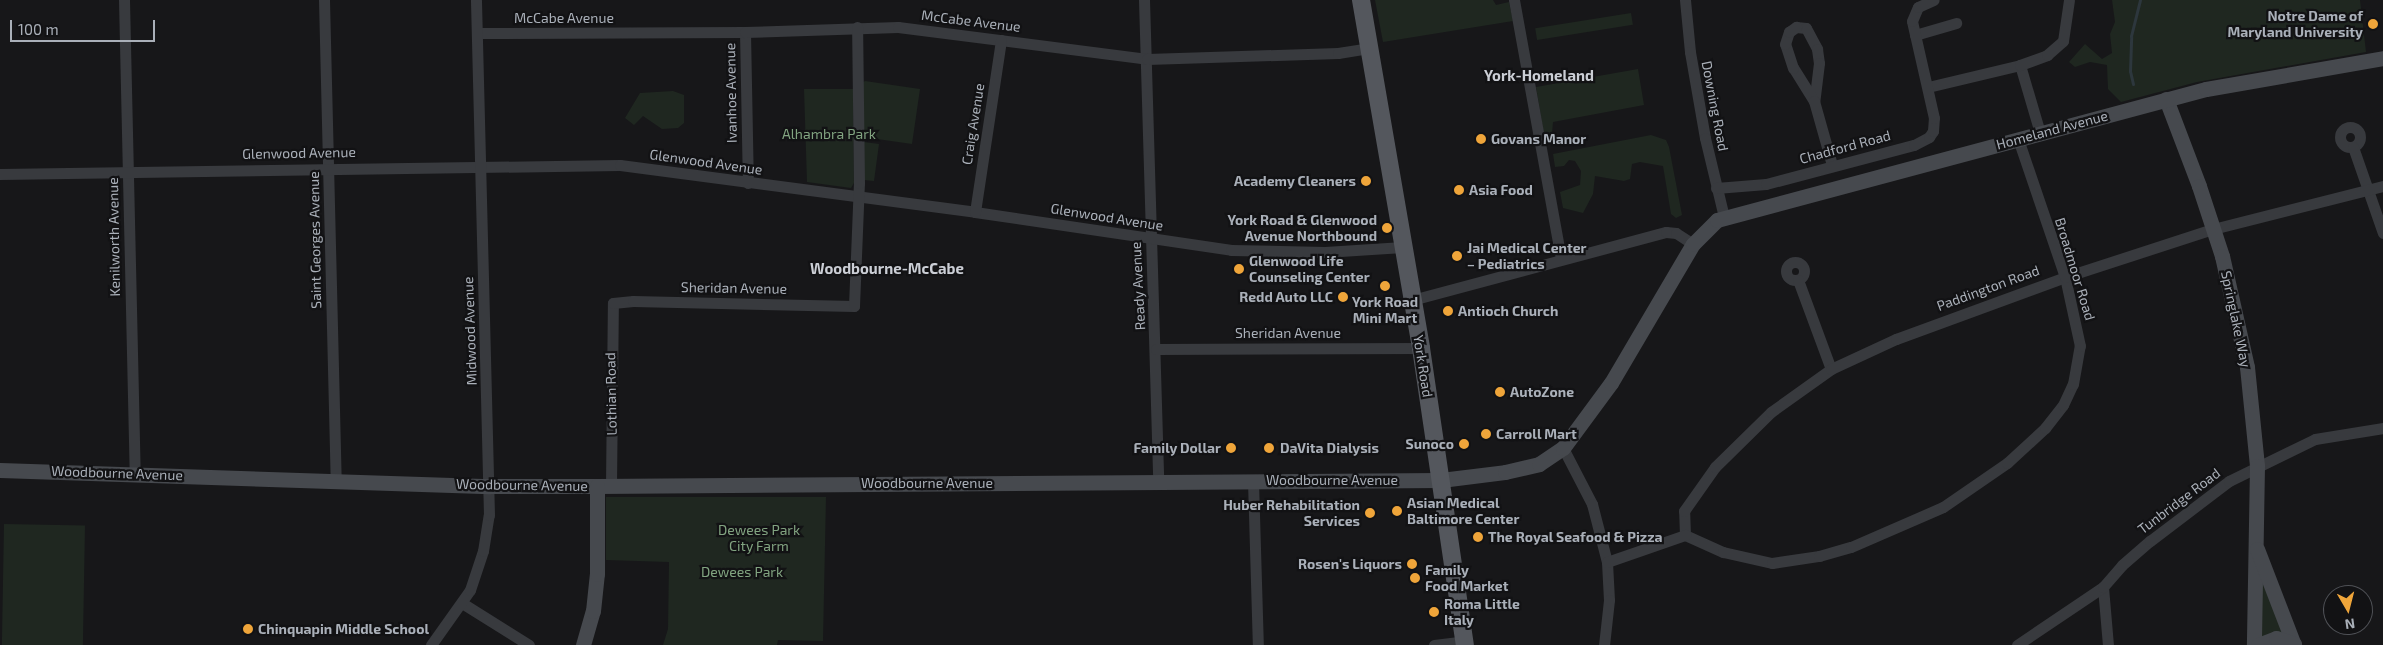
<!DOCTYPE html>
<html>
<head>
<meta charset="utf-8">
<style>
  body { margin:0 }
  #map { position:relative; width:2383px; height:645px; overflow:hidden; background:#171719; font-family:"Exo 2",sans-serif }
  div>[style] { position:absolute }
  .green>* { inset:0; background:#1f2720; transform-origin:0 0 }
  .stream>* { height:3px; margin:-1.5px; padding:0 1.5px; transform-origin:1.5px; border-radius:1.5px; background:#2d373d }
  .street>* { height:11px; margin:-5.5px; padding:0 5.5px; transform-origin:5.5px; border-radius:5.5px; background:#383a3e }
  .street>.ring { margin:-5.5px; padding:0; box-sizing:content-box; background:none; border:11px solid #383a3e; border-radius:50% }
  .secondary>* { height:15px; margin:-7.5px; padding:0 7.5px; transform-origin:7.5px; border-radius:7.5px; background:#46494e }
  .primary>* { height:18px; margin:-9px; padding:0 9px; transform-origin:9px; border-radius:9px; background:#54575d }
  .dots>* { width:14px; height:14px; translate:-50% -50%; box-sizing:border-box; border:2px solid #121214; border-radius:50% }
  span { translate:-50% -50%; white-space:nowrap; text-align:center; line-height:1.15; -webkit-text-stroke:4.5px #121214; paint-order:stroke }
  .poi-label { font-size:14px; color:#aab0b9; font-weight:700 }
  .right { translate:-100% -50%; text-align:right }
  .left { translate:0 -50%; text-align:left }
  .street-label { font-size:14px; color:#aab0b9 }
  .park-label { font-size:14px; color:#82a481 }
  .neighbourhood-label { font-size:15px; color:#cbced5; font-weight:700 }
  .north { position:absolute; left:2323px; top:585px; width:50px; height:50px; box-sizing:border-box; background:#121214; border:1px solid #4f5156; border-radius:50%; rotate:172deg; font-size:14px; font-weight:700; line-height:20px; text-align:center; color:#aab0b9 }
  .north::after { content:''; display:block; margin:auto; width:18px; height:22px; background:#efa53a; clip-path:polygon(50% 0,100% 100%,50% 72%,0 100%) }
  .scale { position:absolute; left:10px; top:20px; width:145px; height:22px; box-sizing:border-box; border:2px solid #aab0b9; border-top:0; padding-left:6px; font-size:15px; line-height:18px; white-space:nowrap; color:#aab0b9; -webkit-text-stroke:4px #121214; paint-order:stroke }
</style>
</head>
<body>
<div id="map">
  <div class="green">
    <i style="clip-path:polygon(1375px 0,1493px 0,1496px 5px,1509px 2px,1513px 21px,1383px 42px)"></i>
    <i style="clip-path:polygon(2112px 0,2360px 0,2366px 52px,2197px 82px,2121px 102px,2108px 89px,2107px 65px,2090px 62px,2075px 67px,2069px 62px,2085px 44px,2102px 59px,2112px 53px,2110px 34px,2115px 22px)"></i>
    <i style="left:1631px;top:13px;width:12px;height:97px;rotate:81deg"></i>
    <i style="clip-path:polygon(1638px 69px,1644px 105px,1553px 122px,1552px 134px,1545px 140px,1536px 87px)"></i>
    <i style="clip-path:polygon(865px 81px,920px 89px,912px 144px,863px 137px,862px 83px)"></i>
    <i style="clip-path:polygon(804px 89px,853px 89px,854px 183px,851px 188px,807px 182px)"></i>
    <i style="clip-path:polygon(673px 91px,684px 95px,684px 123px,678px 128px,662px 129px,643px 116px,634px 125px,625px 118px,640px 93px)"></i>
    <i style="clip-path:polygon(1651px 135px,1666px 140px,1669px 147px,1682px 215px,1676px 218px,1671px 214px,1663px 166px,1640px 162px,1632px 164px,1630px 179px,1624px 181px,1595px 176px,1593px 194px,1583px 213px,1563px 208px,1560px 192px,1580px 185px,1581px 171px,1575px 161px,1569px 160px,1564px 166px,1555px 167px,1553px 154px)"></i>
    <i style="clip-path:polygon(864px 142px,879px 144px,874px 181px,864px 180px)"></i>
    <i style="clip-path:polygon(606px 497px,826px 497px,823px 641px,778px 640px,777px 645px,663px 645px,668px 629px,669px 562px,606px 560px)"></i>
    <i style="left:4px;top:524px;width:81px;height:121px;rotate:1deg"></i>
    <i style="clip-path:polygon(2261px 571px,2288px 645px,2258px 645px)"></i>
  </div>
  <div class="stream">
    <i style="left:2133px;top:84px;width:13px;rotate:-103deg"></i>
    <i style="left:2130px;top:71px;width:35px;rotate:-88deg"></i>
    <i style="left:2131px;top:36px;width:37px;rotate:-76deg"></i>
  </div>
  <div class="street">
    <i style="left:124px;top:0;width:473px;rotate:88.7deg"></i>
    <i style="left:324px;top:0;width:479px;rotate:88.6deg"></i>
    <i style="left:1144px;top:0;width:481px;rotate:88.3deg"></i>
    <i style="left:1514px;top:0;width:263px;rotate:79.7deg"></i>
    <i style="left:1685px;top:0;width:52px;rotate:84.5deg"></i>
    <i style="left:1690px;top:52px;width:87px;rotate:80.1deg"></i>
    <i style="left:1705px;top:138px;width:81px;rotate:76.5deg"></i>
    <i style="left:1796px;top:27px;width:10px;rotate:6deg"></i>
    <i style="left:1806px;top:28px;width:24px;rotate:62deg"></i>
    <i style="left:1817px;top:49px;width:14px;rotate:82deg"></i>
    <i style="left:1819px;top:63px;width:38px;rotate:97deg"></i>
    <i style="left:1814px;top:101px;width:39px;rotate:-122deg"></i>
    <i style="left:1793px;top:68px;width:25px;rotate:-108deg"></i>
    <i style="left:1785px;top:44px;width:13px;rotate:-72deg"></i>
    <i style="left:1789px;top:32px;width:9px;rotate:-36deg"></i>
    <i style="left:745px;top:32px;width:151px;rotate:88.9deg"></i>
    <i style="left:477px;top:33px;width:268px;rotate:-0.2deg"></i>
    <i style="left:745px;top:32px;width:153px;rotate:-1.9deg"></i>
    <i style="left:898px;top:27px;width:251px;rotate:7.3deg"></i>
    <i style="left:1147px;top:59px;width:191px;rotate:-1.8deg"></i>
    <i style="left:1338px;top:53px;width:31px;rotate:-9deg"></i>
    <i style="left:1915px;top:35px;width:43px;rotate:-16.3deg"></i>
    <i style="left:2020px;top:65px;width:71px;rotate:73.6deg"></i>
    <i style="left:1928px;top:87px;width:95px;rotate:-13.4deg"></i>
    <i style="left:2020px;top:65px;width:29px;rotate:-20deg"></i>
    <i style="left:2047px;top:55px;width:21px;rotate:-41deg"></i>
    <i style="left:2063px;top:41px;width:41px;rotate:-81.7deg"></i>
    <i style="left:1814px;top:101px;width:66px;rotate:74.3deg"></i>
    <i class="ring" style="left:2340px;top:127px;width:9px;height:9px"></i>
    <i style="left:2353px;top:147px;width:91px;rotate:70.8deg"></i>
    <i style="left:0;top:174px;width:620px;rotate:-0.83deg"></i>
    <i style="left:620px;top:165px;width:358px;rotate:7.5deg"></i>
    <i style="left:975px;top:212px;width:259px;rotate:8.4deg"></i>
    <i style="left:1231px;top:250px;width:94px;rotate:1.2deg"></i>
    <i style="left:1325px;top:252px;width:78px;rotate:-3.7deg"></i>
    <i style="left:1716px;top:188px;width:50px;rotate:-4.6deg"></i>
    <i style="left:1766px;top:184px;width:153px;rotate:-14.8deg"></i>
    <i style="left:1914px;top:145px;width:17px;rotate:-28deg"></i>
    <i style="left:1929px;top:137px;width:7px;rotate:-56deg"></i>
    <i style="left:1933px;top:131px;width:13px;rotate:-86deg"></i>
    <i style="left:1934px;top:118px;width:99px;rotate:-102.8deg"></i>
    <i style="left:1912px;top:21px;width:15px;rotate:-67deg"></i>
    <i style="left:1918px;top:7px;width:17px;rotate:-24deg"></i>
    <i style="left:975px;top:212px;width:174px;rotate:-81.4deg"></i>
    <i class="ring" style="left:1786px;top:262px;width:7px;height:7px"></i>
    <i style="left:1798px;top:280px;width:95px;rotate:69.7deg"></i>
    <i style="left:1412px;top:300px;width:263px;rotate:-15deg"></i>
    <i style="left:1666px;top:232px;width:10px;rotate:6deg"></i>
    <i style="left:1676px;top:233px;width:20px;rotate:33deg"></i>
    <i style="left:1156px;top:349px;width:265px;rotate:-0.2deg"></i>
    <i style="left:1563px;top:448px;width:63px;rotate:62.6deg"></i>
    <i style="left:1592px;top:504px;width:60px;rotate:75.5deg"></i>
    <i style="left:1607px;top:562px;width:38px;rotate:87deg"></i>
    <i style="left:1609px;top:600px;width:45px;rotate:96.3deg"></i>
    <i style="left:1253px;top:481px;width:164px;rotate:88.3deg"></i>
    <i style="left:611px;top:485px;width:182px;rotate:-89.4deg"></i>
    <i style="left:613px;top:303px;width:20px;rotate:-6deg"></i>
    <i style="left:633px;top:301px;width:221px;rotate:1.3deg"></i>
    <i style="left:854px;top:306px;width:123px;rotate:-87.7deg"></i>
    <i style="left:859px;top:183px;width:156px;rotate:-90.7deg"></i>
    <i style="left:1685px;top:535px;width:24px;rotate:-92deg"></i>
    <i style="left:1684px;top:511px;width:54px;rotate:-54.8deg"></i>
    <i style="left:1715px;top:467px;width:78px;rotate:-44.5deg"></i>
    <i style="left:1771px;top:412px;width:74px;rotate:-35.6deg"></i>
    <i style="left:1831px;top:369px;width:72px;rotate:-24.8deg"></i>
    <i style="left:1896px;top:339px;width:180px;rotate:-20.1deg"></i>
    <i style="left:2065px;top:277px;width:156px;rotate:-18deg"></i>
    <i style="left:2213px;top:229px;width:175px;rotate:-14.2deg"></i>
    <i style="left:1685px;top:535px;width:42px;rotate:24.1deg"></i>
    <i style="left:1723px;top:552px;width:50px;rotate:12.7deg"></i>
    <i style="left:1772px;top:563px;width:48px;rotate:-8.5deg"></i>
    <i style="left:1819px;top:556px;width:33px;rotate:-16deg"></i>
    <i style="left:1851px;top:547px;width:100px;rotate:-23.5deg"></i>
    <i style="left:1943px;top:507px;width:78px;rotate:-34.5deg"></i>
    <i style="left:2007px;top:463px;width:52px;rotate:-42.6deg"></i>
    <i style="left:2045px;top:428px;width:29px;rotate:-52deg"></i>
    <i style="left:2063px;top:405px;width:23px;rotate:-65deg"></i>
    <i style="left:2073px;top:384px;width:39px;rotate:-80deg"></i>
    <i style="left:2080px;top:346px;width:71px;rotate:-102.3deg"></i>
    <i style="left:2065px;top:277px;width:146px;rotate:-108.8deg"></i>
    <i style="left:1607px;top:562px;width:83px;rotate:-19.1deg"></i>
    <i style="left:2103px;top:587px;width:58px;rotate:85.1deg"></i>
    <i style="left:462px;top:603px;width:79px;rotate:32.1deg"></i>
    <i style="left:431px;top:645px;width:67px;rotate:-54.7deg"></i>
    <i style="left:470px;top:590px;width:41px;rotate:-71.6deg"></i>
    <i style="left:483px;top:551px;width:36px;rotate:-81deg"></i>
    <i style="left:489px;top:515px;width:515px;rotate:-91.45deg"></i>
    <i style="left:1434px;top:645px;width:31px;rotate:-7deg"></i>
    <i style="left:2017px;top:645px;width:104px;rotate:-34deg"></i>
    <i style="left:2103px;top:587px;width:29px;rotate:-49deg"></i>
    <i style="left:2122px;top:565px;width:37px;rotate:-41deg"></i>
    <i style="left:2150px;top:541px;width:99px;rotate:-37.2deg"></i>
    <i style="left:2229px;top:481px;width:96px;rotate:-26deg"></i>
    <i style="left:2315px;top:439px;width:69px;rotate:-9.2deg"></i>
  </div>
  <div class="secondary">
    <i style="left:2166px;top:99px;width:93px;rotate:69.2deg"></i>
    <i style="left:2199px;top:186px;width:74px;rotate:71.8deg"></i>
    <i style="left:2222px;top:256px;width:114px;rotate:77.3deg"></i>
    <i style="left:2247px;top:367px;width:100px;rotate:84.2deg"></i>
    <i style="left:2257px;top:466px;width:179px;rotate:91deg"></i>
    <i style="left:0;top:470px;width:490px;rotate:1.9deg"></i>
    <i style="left:490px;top:486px;width:107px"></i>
    <i style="left:597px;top:486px;width:844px;rotate:-0.41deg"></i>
    <i style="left:1441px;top:480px;width:64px;rotate:-7.1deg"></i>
    <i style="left:1505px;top:472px;width:35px;rotate:-13deg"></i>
    <i style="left:1539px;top:464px;width:29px;rotate:-34deg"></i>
    <i style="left:1563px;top:448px;width:81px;rotate:-53.6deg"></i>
    <i style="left:1611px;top:383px;width:161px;rotate:-59.5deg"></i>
    <i style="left:1693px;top:244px;width:34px;rotate:-45deg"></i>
    <i style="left:1717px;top:220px;width:506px;rotate:-15deg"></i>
    <i style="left:2206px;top:89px;width:180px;rotate:-9.9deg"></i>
    <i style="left:2257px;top:549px;width:103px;rotate:68.9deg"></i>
    <i style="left:583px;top:645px;width:35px;rotate:-74deg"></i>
    <i style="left:593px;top:611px;width:37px;rotate:-84deg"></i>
    <i style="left:597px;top:574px;width:88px;rotate:-90deg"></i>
    <i style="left:2258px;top:645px;width:19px;rotate:-21deg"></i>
    <i style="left:2276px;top:638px;width:19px;rotate:18deg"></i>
  </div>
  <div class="primary">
    <i style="left:1361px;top:0;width:353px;rotate:80.2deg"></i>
    <i style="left:1421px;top:348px;width:300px;rotate:81.6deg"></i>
  </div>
  <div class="dots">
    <i style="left:2373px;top:24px;background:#efa53a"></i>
    <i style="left:1481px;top:139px;background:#efa53a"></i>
    <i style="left:1366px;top:181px;background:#efa53a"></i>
    <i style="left:1459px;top:190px;background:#efa53a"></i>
    <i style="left:1387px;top:228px;background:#efa53a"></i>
    <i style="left:1457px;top:256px;background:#efa53a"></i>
    <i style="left:1239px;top:269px;background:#efa53a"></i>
    <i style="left:1385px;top:286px;background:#efa53a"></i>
    <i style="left:1343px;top:297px;background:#efa53a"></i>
    <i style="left:1448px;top:311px;background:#efa53a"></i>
    <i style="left:1500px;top:392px;background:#efa53a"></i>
    <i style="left:1486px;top:434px;background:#efa53a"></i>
    <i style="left:1464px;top:444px;background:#efa53a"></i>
    <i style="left:1231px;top:448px;background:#efa53a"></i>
    <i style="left:1269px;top:448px;background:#efa53a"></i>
    <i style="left:1397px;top:511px;background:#efa53a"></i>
    <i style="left:1370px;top:513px;background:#efa53a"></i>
    <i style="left:1478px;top:537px;background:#efa53a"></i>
    <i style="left:1412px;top:564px;background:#efa53a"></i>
    <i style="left:1415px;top:578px;background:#efa53a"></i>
    <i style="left:1434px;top:612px;background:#efa53a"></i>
    <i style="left:248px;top:629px;background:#efa53a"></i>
  </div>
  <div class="poi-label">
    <span class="right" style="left:2363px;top:24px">Notre Dame of<br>Maryland University</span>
    <span class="left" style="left:1491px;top:139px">Govans Manor</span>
    <span class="right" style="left:1356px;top:181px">Academy Cleaners</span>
    <span class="left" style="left:1469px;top:190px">Asia Food</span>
    <span class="right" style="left:1377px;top:228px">York Road &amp; Glenwood<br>Avenue Northbound</span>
    <span class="left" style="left:1467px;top:256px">Jai Medical Center<br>– Pediatrics</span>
    <span class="left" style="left:1249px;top:269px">Glenwood Life<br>Counseling Center</span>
    <span class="right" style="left:1333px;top:297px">Redd Auto LLC</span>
    <span style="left:1385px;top:310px">York Road<br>Mini Mart</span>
    <span class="left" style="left:1458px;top:311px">Antioch Church</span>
    <span class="left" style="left:1510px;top:392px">AutoZone</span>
    <span class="left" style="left:1496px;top:434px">Carroll Mart</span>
    <span class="right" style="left:1454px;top:444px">Sunoco</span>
    <span class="right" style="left:1221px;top:448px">Family Dollar</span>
    <span class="left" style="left:1280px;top:448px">DaVita Dialysis</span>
    <span class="left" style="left:1407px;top:511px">Asian Medical<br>Baltimore Center</span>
    <span class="right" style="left:1360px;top:513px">Huber Rehabilitation<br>Services</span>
    <span class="left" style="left:1488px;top:537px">The Royal Seafood &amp; Pizza</span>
    <span class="right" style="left:1402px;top:564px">Rosen's Liquors</span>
    <span class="left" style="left:1425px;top:578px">Family<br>Food Market</span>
    <span class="left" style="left:1444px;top:612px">Roma Little<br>Italy</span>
    <span class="left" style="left:258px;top:629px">Chinquapin Middle School</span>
  </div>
  <div class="street-label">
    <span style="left:564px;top:18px">McCabe Avenue</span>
    <span style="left:971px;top:21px;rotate:7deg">McCabe Avenue</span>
    <span style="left:731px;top:93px;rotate:-91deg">Ivanhoe Avenue</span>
    <span style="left:1715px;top:106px;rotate:79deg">Downing Road</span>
    <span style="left:973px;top:124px;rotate:-81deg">Craig Avenue</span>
    <span style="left:2052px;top:130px;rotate:-15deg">Homeland Avenue</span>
    <span style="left:1845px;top:147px;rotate:-15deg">Chadford Road</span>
    <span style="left:299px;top:153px;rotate:-1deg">Glenwood Avenue</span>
    <span style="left:706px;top:162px;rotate:8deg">Glenwood Avenue</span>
    <span style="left:1107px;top:217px;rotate:9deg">Glenwood Avenue</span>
    <span style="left:114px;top:237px;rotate:-91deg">Kenilworth Avenue</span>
    <span style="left:315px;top:240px;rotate:-91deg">Saint Georges Avenue</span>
    <span style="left:2075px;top:269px;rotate:73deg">Broadmoor Road</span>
    <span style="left:1138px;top:286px;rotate:-93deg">Ready Avenue</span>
    <span style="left:734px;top:288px;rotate:1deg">Sheridan Avenue</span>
    <span style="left:1988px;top:288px;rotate:-20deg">Paddington Road</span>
    <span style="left:2236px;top:319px;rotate:78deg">Springlake Way</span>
    <span style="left:470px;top:331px;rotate:-92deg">Midwood Avenue</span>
    <span style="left:1288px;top:333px">Sheridan Avenue</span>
    <span style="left:1423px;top:366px;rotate:81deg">York Road</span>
    <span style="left:611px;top:394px;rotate:-91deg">Lothian Road</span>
    <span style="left:117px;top:473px;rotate:2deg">Woodbourne Avenue</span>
    <span style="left:1332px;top:480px">Woodbourne Avenue</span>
    <span style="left:927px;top:483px">Woodbourne Avenue</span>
    <span style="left:522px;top:485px;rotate:1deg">Woodbourne Avenue</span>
    <span style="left:2179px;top:501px;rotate:-37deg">Tunbridge Road</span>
  </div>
  <div class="park-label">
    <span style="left:829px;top:134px">Alhambra Park</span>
    <span style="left:759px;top:538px">Dewees Park<br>City Farm</span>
    <span style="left:742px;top:572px">Dewees Park</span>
  </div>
  <div class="neighbourhood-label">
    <span style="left:1539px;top:76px">York-Homeland</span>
    <span style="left:887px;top:269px">Woodbourne-McCabe</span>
  </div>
  <div class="north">N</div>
  <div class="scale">100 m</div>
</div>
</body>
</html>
